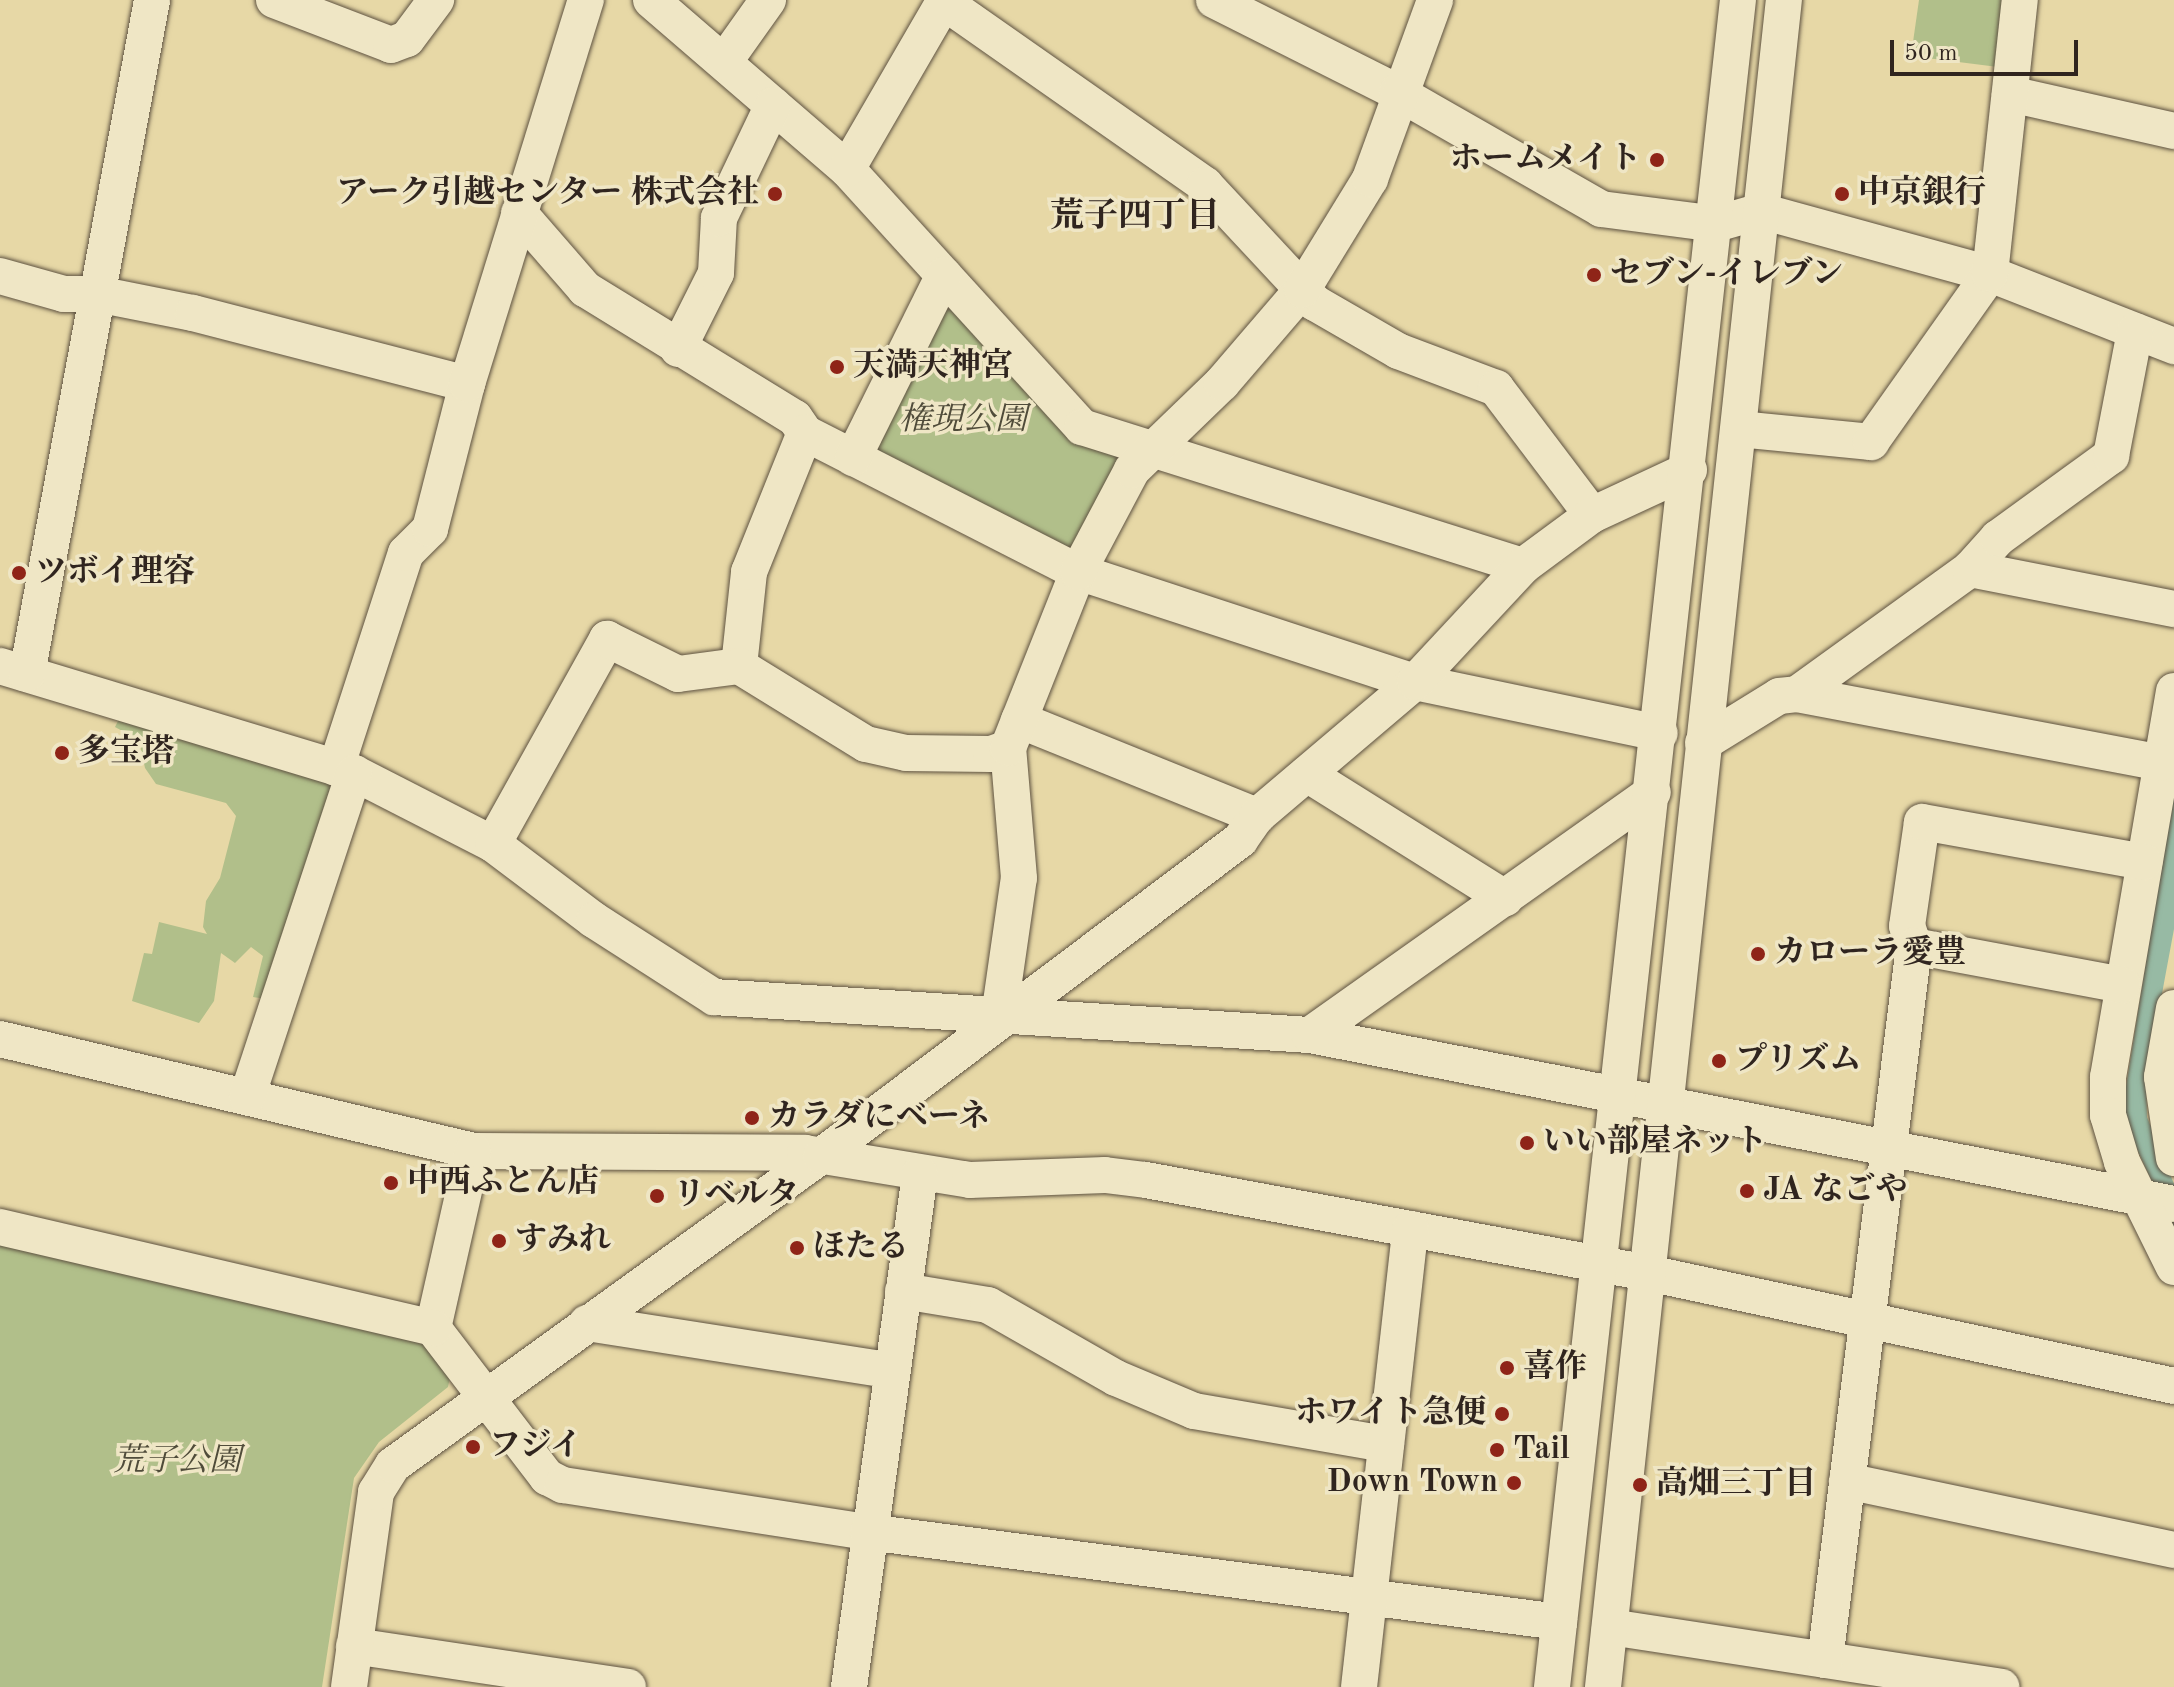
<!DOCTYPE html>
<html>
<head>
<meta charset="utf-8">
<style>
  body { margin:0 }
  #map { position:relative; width:2174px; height:1687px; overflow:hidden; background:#e7d8a6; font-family:"Old Standard TT","Noto Serif JP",serif }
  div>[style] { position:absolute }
  .green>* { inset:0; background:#b1bf8a }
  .water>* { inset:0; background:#97baa4 }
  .roads { filter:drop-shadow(0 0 2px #5e5241) drop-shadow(0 0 2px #5e5241) }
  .minor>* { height:36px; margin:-18px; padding:0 18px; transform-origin:18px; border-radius:18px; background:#efe6c5 }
  .dots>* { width:22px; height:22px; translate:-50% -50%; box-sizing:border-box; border:4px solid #efe6c5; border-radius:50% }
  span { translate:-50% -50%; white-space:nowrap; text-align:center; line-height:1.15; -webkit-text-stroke:7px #efe6c5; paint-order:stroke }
  .poi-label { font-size:32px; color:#30251f; font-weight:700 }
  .right { translate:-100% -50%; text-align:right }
  .left { translate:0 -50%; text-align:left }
  .park-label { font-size:32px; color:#504c3a; font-style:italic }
  .neighbourhood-label { font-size:34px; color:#30251f; font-weight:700 }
  .scale { position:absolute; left:1890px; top:40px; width:188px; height:36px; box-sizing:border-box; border:4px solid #30251f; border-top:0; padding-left:10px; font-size:24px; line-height:28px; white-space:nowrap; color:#30251f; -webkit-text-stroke:6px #efe6c5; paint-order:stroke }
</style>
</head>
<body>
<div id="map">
  <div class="green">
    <i style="clip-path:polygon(1919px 0,2005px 0,1998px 67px,1911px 56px)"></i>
    <i style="clip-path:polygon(959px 308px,1119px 451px,1124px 464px,1075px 547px,1062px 551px,880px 460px,872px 438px,935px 311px)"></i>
    <i style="clip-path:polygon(122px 713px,341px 782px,268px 999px,253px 997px,263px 956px,251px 947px,235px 963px,221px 953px,214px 1001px,199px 1023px,132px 1001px,144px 953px,152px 954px,159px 922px,207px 934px,203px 927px,206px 901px,220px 878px,236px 816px,226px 803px,156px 784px,145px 768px,139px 740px,115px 727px)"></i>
    <i style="clip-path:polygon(0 1239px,425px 1338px,452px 1368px,448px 1387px,379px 1442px,354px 1478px,322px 1687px,0 1687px)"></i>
  </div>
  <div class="water">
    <i style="clip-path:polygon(2174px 786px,2174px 929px,2146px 1080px,2147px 1117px,2174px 1184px,2174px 1230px,2126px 1125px,2126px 1087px)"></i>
  </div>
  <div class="roads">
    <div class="minor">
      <i style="left:274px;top:0;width:125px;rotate:21deg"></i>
      <i style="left:391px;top:45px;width:17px;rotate:-21deg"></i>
      <i style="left:407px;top:39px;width:49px;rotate:-53.4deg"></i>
      <i style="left:651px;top:0;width:259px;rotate:40.8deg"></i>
      <i style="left:847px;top:169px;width:349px;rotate:47.7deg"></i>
      <i style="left:1082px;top:427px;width:462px;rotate:17.5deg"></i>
      <i style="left:1214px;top:0;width:205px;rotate:26.7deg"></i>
      <i style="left:1397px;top:92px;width:235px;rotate:29.8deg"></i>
      <i style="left:1601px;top:209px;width:116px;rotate:7.4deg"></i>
      <i style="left:1716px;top:224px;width:47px;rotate:-16.1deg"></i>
      <i style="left:1761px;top:211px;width:238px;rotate:15.4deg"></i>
      <i style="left:1990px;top:274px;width:198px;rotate:21.4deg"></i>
      <i style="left:944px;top:2px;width:319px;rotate:35deg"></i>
      <i style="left:1205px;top:185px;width:161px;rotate:47deg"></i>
      <i style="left:1315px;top:303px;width:96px;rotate:30deg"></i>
      <i style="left:1398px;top:351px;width:105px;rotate:20.7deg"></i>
      <i style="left:1496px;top:388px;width:159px;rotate:52.9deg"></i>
      <i style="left:724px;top:62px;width:76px;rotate:-54.6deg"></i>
      <i style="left:2010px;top:94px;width:168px;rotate:12.7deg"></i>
      <i style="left:847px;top:169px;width:195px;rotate:-59.9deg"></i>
      <i style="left:519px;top:213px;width:101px;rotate:49deg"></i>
      <i style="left:585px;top:289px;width:246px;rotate:31.6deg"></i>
      <i style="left:795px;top:418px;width:18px;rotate:56deg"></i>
      <i style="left:805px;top:433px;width:306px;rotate:27deg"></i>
      <i style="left:1078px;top:572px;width:354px;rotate:18.1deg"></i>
      <i style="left:1415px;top:682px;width:250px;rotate:11.8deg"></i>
      <i style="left:0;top:276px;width:66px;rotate:15.7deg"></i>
      <i style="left:64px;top:294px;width:33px"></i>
      <i style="left:97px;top:294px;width:98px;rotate:11.2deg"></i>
      <i style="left:193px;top:313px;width:283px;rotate:14.5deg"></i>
      <i style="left:678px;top:349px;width:85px;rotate:-63.4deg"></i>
      <i style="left:716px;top:273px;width:55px;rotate:-86.9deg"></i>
      <i style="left:719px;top:218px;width:125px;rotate:-64.5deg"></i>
      <i style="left:1739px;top:429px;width:133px;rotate:5.6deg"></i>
      <i style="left:1871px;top:442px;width:206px;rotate:-54.7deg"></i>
      <i style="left:1990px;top:274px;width:276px;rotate:-83.8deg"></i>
      <i style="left:853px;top:458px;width:204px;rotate:-63.6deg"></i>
      <i style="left:1970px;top:569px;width:208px;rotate:11.1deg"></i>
      <i style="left:0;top:666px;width:370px;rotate:16.8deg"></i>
      <i style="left:354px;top:773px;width:156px;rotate:27.1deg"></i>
      <i style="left:493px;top:844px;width:126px;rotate:37deg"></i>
      <i style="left:594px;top:920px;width:143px;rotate:32.7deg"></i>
      <i style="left:714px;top:997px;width:597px;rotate:3.65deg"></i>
      <i style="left:1310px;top:1035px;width:880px;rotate:11.07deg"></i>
      <i style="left:739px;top:666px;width:95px;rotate:-83.9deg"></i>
      <i style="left:749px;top:572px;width:150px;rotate:-68.1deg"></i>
      <i style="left:27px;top:674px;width:685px;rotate:-79.49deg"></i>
      <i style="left:2174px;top:691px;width:392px;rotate:99.7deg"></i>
      <i style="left:2108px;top:1077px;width:38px;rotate:90deg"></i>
      <i style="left:2108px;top:1115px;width:49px;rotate:73.4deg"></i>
      <i style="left:2122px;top:1162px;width:117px;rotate:63.7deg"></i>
      <i style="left:1797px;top:694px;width:370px;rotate:10.7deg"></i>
      <i style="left:1019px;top:720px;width:257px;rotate:22deg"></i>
      <i style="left:1703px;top:743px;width:89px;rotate:-31.7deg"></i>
      <i style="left:1779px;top:696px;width:18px;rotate:-6deg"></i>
      <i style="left:1797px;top:694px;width:213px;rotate:-35.8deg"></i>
      <i style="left:1970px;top:569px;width:42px;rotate:-47.9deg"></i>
      <i style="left:1998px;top:538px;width:140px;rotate:-36deg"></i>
      <i style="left:2111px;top:456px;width:127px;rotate:-79.1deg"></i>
      <i style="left:336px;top:768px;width:226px;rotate:-72deg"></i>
      <i style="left:406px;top:553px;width:34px;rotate:-45deg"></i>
      <i style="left:430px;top:529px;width:150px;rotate:-75.7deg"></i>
      <i style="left:467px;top:384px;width:402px;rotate:-72.8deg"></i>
      <i style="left:1307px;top:774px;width:234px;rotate:32.1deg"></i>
      <i style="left:493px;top:844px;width:235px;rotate:-60.9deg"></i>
      <i style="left:607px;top:639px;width:79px;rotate:26.2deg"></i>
      <i style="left:678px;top:674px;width:62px;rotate:-7.5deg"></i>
      <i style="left:739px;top:666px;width:149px;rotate:31.6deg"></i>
      <i style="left:866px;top:744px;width:41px;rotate:12.7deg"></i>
      <i style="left:906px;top:753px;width:85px;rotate:0.7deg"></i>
      <i style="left:991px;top:754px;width:18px;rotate:-19deg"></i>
      <i style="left:1914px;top:946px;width:21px;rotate:-109deg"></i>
      <i style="left:1907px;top:926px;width:105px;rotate:-81.8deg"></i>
      <i style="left:1922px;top:822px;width:226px;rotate:10.2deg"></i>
      <i style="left:2174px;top:1008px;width:70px;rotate:99.9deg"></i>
      <i style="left:2162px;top:1077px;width:82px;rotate:81.6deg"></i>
      <i style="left:999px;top:1016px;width:139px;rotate:-81.8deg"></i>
      <i style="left:1019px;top:878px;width:130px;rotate:-94.8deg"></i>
      <i style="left:1008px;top:748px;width:189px;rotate:-68.3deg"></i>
      <i style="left:1078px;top:572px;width:115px;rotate:-62.1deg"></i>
      <i style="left:1132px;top:470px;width:125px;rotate:-44deg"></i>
      <i style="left:1222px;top:383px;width:123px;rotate:-49.3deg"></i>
      <i style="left:1302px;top:290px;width:130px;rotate:-58.5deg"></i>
      <i style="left:1370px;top:179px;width:190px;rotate:-70deg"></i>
      <i style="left:1310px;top:1035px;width:420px;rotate:-35.3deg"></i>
      <i style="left:0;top:1039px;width:486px;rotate:13.3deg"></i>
      <i style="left:473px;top:1151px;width:332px;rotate:0.3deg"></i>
      <i style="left:805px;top:1153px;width:167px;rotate:9.3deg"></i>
      <i style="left:970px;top:1180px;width:135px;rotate:-2.1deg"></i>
      <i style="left:1105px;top:1175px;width:41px;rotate:7deg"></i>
      <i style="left:1146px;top:1180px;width:511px;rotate:10.5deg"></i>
      <i style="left:1648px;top:1273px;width:538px;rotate:12.12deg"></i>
      <i style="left:247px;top:1097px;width:341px;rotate:-71.7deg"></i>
      <i style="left:473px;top:1151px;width:181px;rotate:102.7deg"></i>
      <i style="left:433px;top:1328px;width:188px;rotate:52.6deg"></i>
      <i style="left:547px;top:1477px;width:18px;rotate:27deg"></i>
      <i style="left:563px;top:1485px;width:309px;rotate:8.8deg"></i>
      <i style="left:868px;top:1532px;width:697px;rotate:7.42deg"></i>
      <i style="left:0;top:1227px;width:445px;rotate:13.1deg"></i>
      <i style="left:903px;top:1291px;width:86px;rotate:9.4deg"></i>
      <i style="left:988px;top:1305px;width:147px;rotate:29.7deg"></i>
      <i style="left:1116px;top:1378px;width:85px;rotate:22.9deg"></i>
      <i style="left:1194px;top:1411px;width:195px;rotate:9.8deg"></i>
      <i style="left:587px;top:1323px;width:309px;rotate:8.9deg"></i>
      <i style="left:1847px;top:1481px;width:334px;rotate:11.9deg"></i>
      <i style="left:1610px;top:1627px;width:396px;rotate:8.7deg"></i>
      <i style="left:354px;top:1646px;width:277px;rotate:8.5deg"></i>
      <i style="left:1825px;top:1660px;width:720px;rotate:-82.89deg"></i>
      <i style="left:1914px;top:946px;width:212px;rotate:10.6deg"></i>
      <i style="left:349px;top:1687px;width:197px;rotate:-82.1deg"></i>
      <i style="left:376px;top:1492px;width:32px;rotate:-58deg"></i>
      <i style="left:393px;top:1465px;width:528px;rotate:-35.83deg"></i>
      <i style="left:821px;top:1156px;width:525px;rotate:-37.02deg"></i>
      <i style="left:1240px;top:840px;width:29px;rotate:-55deg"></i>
      <i style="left:1257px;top:816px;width:207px;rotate:-40.3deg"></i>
      <i style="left:1415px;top:682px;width:158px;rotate:-47deg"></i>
      <i style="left:1523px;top:566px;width:86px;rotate:-36.5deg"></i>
      <i style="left:1592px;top:515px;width:107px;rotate:-24.9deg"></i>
      <i style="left:849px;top:1687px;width:518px;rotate:-82.12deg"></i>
      <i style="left:1359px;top:1687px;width:461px;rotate:-83.6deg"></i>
      <i style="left:1552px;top:1687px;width:1697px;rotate:-83.71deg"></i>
      <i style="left:1603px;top:1687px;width:1697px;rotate:-83.88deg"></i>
    </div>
  </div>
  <div class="dots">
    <i style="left:1657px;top:160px;background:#8f2418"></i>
    <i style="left:775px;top:194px;background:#8f2418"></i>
    <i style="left:1842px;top:194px;background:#8f2418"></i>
    <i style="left:1594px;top:275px;background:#8f2418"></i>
    <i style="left:837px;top:367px;background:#8f2418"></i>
    <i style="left:19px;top:573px;background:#8f2418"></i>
    <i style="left:62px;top:753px;background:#8f2418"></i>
    <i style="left:1758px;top:954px;background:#8f2418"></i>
    <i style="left:1719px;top:1061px;background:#8f2418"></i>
    <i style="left:752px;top:1118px;background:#8f2418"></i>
    <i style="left:1527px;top:1143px;background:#8f2418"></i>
    <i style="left:391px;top:1183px;background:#8f2418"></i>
    <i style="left:1747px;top:1191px;background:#8f2418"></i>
    <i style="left:657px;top:1196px;background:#8f2418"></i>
    <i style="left:499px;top:1241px;background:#8f2418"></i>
    <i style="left:797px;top:1248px;background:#8f2418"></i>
    <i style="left:1507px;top:1368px;background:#8f2418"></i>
    <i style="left:1502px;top:1414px;background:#8f2418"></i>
    <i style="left:473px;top:1447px;background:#8f2418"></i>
    <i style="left:1497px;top:1450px;background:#8f2418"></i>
    <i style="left:1514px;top:1483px;background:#8f2418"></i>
    <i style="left:1640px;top:1485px;background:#8f2418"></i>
  </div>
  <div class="poi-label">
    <span class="right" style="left:1641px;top:160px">ホームメイト</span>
    <span class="right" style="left:759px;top:194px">アーク引越センター 株式会社</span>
    <span class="left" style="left:1858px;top:194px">中京銀行</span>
    <span class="left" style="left:1610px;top:275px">セブン-イレブン</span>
    <span class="left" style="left:853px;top:367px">天満天神宮</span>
    <span class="left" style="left:35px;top:573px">ツボイ理容</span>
    <span class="left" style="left:78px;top:753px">多宝塔</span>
    <span class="left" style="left:1774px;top:954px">カローラ愛豊</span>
    <span class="left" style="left:1735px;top:1061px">プリズム</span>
    <span class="left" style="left:768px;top:1118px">カラダにベーネ</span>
    <span class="left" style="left:1543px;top:1143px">いい部屋ネット</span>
    <span class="left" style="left:407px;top:1183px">中西ふとん店</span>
    <span class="left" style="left:1763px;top:1191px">JA なごや</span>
    <span class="left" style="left:673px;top:1196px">リベルタ</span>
    <span class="left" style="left:515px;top:1241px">すみれ</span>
    <span class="left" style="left:813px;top:1248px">ほたる</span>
    <span class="left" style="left:1523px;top:1368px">喜作</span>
    <span class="right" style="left:1486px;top:1414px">ホワイト急便</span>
    <span class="left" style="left:489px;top:1447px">フジイ</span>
    <span class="left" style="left:1513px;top:1450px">Tail</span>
    <span class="right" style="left:1498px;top:1483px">Down Town</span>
    <span class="left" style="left:1656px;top:1485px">高畑三丁目</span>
  </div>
  <div class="park-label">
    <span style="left:963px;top:421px">権現公園</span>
    <span style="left:177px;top:1462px">荒子公園</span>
  </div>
  <div class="neighbourhood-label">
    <span style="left:1135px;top:218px">荒子四丁目</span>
  </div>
  <div class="scale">50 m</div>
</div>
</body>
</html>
